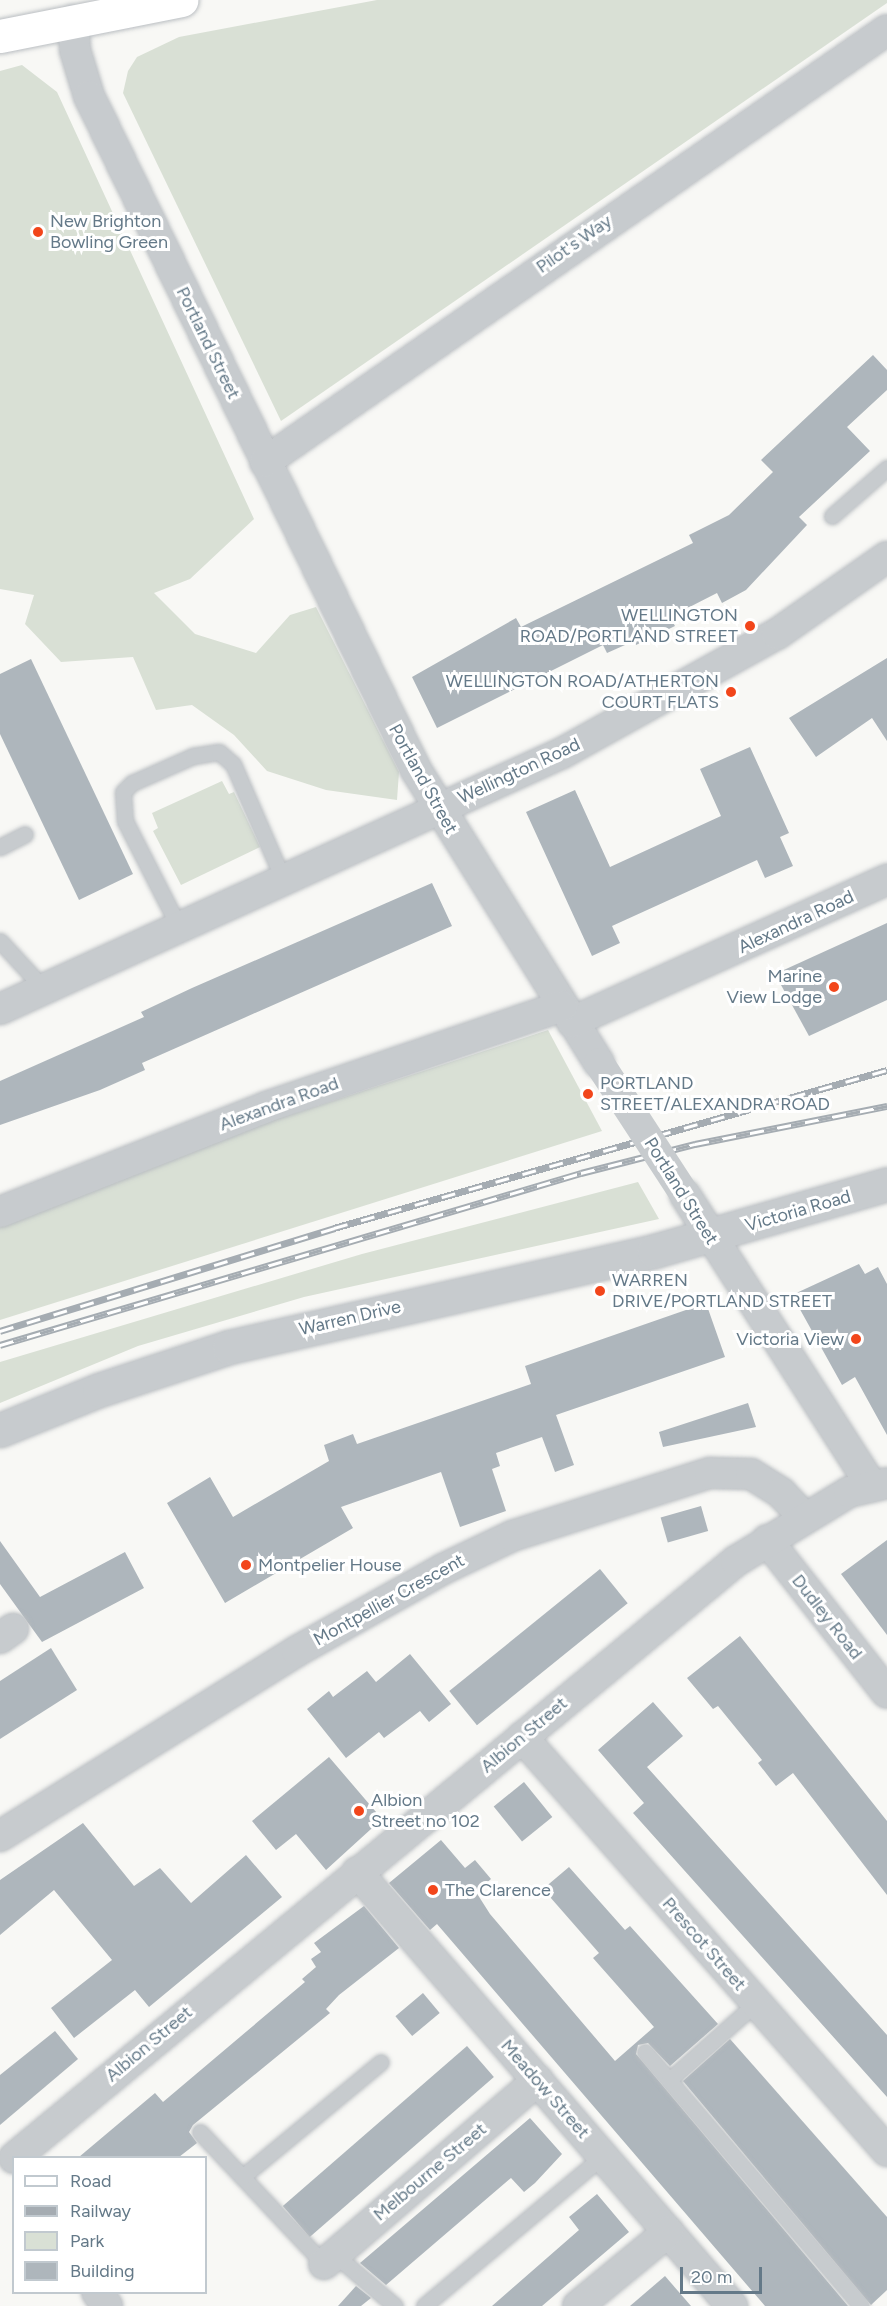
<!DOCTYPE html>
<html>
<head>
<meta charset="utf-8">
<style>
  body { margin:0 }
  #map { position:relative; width:887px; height:2306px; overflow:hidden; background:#f8f8f5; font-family:Figtree,sans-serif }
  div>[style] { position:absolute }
  .green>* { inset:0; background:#d9e0d5 }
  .building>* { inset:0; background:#aeb6bc; transform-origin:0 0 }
  .roads { filter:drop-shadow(0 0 2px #babec2) drop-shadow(0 0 2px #babec2) }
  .service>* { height:15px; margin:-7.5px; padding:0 7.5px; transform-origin:7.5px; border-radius:7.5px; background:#c7cbce }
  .minor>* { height:30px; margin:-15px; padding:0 15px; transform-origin:15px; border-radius:15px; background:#c7cbce }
  .tertiary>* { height:33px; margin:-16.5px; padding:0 16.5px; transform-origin:16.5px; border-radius:16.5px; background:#c7cbce }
  .primary>* { height:33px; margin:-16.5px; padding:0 16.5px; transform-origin:16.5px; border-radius:16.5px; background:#fff }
  .rail>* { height:7px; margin-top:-3.5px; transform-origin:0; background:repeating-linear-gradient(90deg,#fff 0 14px,#a5acb2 0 28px); box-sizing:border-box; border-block:2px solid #a5acb2 }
  .minor-bridge>* { height:30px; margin:-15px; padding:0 15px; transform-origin:15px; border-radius:15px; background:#c7cbce }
  .dots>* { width:16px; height:16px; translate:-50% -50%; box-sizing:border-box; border:3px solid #fff; border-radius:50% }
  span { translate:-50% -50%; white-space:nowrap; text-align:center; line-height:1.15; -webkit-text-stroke:6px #fff; paint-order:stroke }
  .poi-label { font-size:18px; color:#647988 }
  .left { translate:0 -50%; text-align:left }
  .right { translate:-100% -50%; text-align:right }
  .street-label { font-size:18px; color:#647988 }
  .legend { position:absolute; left:12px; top:2156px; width:195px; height:138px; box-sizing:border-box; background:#fff; border:2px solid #c1c9cf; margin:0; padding:8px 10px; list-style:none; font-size:18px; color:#647988 }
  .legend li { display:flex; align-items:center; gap:12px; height:30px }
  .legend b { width:30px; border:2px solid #c1c9cf }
  .scale { position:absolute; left:680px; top:2267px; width:82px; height:27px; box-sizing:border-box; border:3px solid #647988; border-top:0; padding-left:8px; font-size:18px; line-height:21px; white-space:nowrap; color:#647988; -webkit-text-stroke:4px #fff; paint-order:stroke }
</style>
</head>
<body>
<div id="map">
  <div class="green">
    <i style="clip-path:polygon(377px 0,887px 0,887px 3px,281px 421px,123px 93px,128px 71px,137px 57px,179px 37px)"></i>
    <i style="clip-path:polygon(22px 65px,57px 92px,254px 519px,190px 579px,154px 593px,195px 634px,256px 653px,290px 615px,316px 607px,399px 772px,397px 800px,326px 790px,267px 771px,234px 735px,192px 705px,156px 710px,133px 657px,61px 662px,25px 624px,34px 595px,0 589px,0 71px)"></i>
    <i style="clip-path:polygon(222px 781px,229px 794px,234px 792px,260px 847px,181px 885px,153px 831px,158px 828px,152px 813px)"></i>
    <i style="clip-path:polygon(548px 1030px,602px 1131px,0 1320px,0 1227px,259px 1125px)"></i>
    <i style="clip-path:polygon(638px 1182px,659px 1219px,304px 1297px,138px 1346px,0 1403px,0 1362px,362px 1254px)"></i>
  </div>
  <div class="building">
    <i style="clip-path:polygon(873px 355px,887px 370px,887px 390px,847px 427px,870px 451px,799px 517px,807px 525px,746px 590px,722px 603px,717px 593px,670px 617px,675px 626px,636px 645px,634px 641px,607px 653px,603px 645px,437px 728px,412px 677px,516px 618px,521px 627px,693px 543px,689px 535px,729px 515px,773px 472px,761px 460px)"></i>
    <i style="clip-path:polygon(887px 658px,887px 741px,872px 718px,816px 757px,789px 718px)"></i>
    <i style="clip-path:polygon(31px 659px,133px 874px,79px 900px,0 734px,0 674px)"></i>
    <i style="clip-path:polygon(750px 747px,789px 833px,780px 837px,793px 866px,765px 878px,757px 860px,612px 926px,620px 943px,592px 956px,526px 812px,575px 790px,610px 867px,721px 816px,700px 769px)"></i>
    <i style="clip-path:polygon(432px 883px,452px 926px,142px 1063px,145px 1070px,100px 1090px,0 1125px,0 1081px,144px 1017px,141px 1012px,192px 988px)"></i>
    <i style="clip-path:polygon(887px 923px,887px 1000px,809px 1036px,775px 974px)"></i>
    <i style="clip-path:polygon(859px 1264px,865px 1274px,878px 1267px,887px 1284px,887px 1435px,855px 1377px,842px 1385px,792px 1295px)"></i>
    <i style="clip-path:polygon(706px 1303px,725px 1357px,556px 1415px,574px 1465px,555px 1472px,542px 1437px,496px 1453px,500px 1466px,492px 1469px,506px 1511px,460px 1527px,441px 1472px,341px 1507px,353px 1528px,225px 1603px,167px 1503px,210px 1477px,233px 1517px,329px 1461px,324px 1445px,353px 1434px,357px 1444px,531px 1384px,525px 1366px)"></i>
    <i style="clip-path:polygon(748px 1403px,756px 1427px,663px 1447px,659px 1432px)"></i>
    <i style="left:701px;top:1506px;width:26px;height:42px;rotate:74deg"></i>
    <i style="clip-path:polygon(887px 1540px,887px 1635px,841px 1574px)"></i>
    <i style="clip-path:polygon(0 1541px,40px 1597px,125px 1552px,144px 1588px,42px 1642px,0 1584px)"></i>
    <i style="left:600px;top:1569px;width:44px;height:194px;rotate:51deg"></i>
    <i style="clip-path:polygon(740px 1636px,887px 1821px,887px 1895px,793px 1773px,776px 1786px,758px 1763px,762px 1760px,718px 1706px,713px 1709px,687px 1678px)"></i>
    <i style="clip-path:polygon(51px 1648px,77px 1690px,0 1739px,0 1681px)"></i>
    <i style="clip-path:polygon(410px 1654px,451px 1704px,429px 1722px,420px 1711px,384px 1738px,379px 1732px,346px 1758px,307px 1709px,329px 1691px,333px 1697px,367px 1671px,376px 1682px)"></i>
    <i style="clip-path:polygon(653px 1702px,683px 1736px,647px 1767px,887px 2035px,887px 2097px,633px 1813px,644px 1803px,598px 1750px)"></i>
    <i style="clip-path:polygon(329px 1757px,382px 1819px,326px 1870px,296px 1834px,276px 1850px,252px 1821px)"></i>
    <i style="left:524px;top:1782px;width:45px;height:39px;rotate:51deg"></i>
    <i style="clip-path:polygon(83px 1823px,134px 1886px,160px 1868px,191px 1903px,246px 1855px,282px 1897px,149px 2007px,135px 1990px,74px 2038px,51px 2008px,112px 1960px,54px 1890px,0 1935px,0 1880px)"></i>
    <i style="clip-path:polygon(441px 1840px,465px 1868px,475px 1860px,491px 1879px,476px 1892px,490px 1914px,615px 2061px,654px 2027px,593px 1958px,599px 1953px,543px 1889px,569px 1867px,625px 1930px,630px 1926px,718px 2024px,670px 2066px,648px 2043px,638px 2045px,636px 2054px,848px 2306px,765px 2306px,437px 1924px,430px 1930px,389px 1883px)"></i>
    <i style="clip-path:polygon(364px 1906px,399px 1948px,339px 1995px,326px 2009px,330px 2013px,193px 2125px,189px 2132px,197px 2143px,179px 2157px,79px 2157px,155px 2093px,163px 2102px,305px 1982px,302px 1979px,316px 1967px,311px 1959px,321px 1952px,314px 1943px)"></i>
    <i style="left:423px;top:1993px;width:26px;height:36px;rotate:50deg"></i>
    <i style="clip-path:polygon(55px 2031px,78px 2059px,0 2125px,0 2075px)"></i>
    <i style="clip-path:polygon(730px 2039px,887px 2217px,887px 2290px,871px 2305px,683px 2081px)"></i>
    <i style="left:467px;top:2046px;width:41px;height:244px;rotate:49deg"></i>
    <i style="clip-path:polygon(530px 2118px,562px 2154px,535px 2183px,524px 2192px,511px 2178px,386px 2285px,360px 2263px)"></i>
    <i style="clip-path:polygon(597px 2194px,629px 2232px,542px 2306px,492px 2306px,579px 2230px,569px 2217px)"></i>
    <i style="clip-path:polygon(665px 2276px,691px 2306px,630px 2306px)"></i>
    <i style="clip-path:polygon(356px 2286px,371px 2298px,361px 2306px,338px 2306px)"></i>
  </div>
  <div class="roads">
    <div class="service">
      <i style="left:832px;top:516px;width:73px;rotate:-41.1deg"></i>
      <i style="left:0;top:847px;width:28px;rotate:-27deg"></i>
      <i style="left:179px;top:927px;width:119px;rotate:-117deg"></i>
      <i style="left:125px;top:821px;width:29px;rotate:-94deg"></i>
      <i style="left:123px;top:792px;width:13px;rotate:-45deg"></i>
      <i style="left:132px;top:783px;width:67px;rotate:-23.9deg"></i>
      <i style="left:193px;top:756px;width:26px;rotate:-9deg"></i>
      <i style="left:219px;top:752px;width:18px;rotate:41deg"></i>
      <i style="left:233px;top:764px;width:125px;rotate:66.5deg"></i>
      <i style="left:0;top:941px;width:65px;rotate:47.5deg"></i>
      <i style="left:645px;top:2052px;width:333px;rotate:49.6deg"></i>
      <i style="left:669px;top:2080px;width:116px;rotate:-41.5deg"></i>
      <i style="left:200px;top:2132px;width:181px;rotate:46.8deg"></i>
      <i style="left:242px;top:2177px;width:180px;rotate:-39.6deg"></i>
      <i style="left:334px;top:2254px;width:80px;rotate:40.4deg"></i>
      <i style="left:424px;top:2306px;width:234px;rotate:-40deg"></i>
    </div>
    <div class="minor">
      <i style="left:73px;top:20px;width:30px;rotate:86deg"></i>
      <i style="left:75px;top:50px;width:48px;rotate:73.1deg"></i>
      <i style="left:89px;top:96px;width:749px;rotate:64.12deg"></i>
      <i style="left:416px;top:770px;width:345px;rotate:58deg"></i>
      <i style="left:265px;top:462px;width:757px;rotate:-34.78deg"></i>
      <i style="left:0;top:1009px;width:618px;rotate:-24.49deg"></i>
      <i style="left:562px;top:753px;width:246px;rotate:-29deg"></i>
      <i style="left:777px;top:634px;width:134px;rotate:-35deg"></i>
      <i style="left:572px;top:1022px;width:346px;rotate:-24.3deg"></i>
      <i style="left:685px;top:1195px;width:346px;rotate:57.3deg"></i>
      <i style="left:0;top:1212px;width:286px;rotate:-21.5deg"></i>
      <i style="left:266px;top:1107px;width:313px;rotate:-18.8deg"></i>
      <i style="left:767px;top:1540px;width:194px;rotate:51.9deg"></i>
      <i style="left:0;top:1638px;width:16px;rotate:-35deg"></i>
      <i style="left:522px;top:1737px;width:552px;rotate:48.6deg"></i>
      <i style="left:0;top:1836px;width:350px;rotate:-31.9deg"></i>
      <i style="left:297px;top:1651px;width:167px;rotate:-29.3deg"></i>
      <i style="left:443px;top:1569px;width:76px;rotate:-25.6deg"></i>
      <i style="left:512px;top:1536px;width:208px;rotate:-17.7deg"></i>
      <i style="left:710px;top:1473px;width:41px;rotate:1.4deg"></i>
      <i style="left:751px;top:1474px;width:36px;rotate:32deg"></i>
      <i style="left:781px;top:1493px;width:32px;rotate:46deg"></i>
      <i style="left:357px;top:1872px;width:574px;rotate:49.17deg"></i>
      <i style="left:14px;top:2158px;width:937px;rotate:-39.59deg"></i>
      <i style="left:736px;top:1561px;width:132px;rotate:-31.4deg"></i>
      <i style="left:849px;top:1492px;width:39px;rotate:-13deg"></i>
      <i style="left:324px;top:2264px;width:282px;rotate:-40.7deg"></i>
      <i style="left:97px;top:2292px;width:17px;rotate:54deg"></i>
      <i style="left:578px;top:2306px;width:117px;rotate:-39.4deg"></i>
    </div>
    <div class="tertiary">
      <i style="left:0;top:1430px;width:107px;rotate:-22deg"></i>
      <i style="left:99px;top:1390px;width:137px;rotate:-18.3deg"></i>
      <i style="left:229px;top:1347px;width:436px;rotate:-12.7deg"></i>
      <i style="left:654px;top:1251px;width:242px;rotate:-16deg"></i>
    </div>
    <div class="primary">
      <i style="left:0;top:36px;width:185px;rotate:-11.2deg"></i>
    </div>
  </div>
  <div class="rail">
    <i style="left:0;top:1331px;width:350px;rotate:-17.1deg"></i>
    <i style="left:334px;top:1228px;width:575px;rotate:-15.95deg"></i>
    <i style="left:0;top:1345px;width:606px;rotate:-16.49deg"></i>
    <i style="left:581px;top:1173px;width:118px;rotate:-14.3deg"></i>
    <i style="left:695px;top:1144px;width:196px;rotate:-11.2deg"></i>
  </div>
  <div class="minor-bridge">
    <i style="left:599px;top:1063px;width:158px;rotate:56.9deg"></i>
  </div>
  <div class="dots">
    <i style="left:38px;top:232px;background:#f2461b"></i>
    <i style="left:750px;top:626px;background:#f2461b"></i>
    <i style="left:731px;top:692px;background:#f2461b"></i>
    <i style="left:834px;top:987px;background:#f2461b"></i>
    <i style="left:588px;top:1094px;background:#f2461b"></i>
    <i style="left:600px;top:1291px;background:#f2461b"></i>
    <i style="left:856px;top:1339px;background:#f2461b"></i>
    <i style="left:246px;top:1565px;background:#f2461b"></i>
    <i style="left:359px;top:1811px;background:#f2461b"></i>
    <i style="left:433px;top:1890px;background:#f2461b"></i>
  </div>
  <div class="poi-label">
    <span class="left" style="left:50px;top:232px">New Brighton<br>Bowling Green</span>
    <span class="right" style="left:738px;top:626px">WELLINGTON<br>ROAD/PORTLAND STREET</span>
    <span class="right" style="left:719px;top:692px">WELLINGTON ROAD/ATHERTON<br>COURT FLATS</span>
    <span class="right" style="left:822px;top:987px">Marine<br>View Lodge</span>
    <span class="left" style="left:600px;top:1094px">PORTLAND<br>STREET/ALEXANDRA ROAD</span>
    <span class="left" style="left:612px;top:1291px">WARREN<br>DRIVE/PORTLAND STREET</span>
    <span class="right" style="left:844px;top:1339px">Victoria View</span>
    <span class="left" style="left:258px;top:1565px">Montpelier House</span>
    <span class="left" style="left:371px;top:1811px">Albion<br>Street no 102</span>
    <span class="left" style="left:445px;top:1890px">The Clarence</span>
  </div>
  <div class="street-label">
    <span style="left:574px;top:244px;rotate:-35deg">Pilot's Way</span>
    <span style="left:208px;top:343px;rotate:64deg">Portland Street</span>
    <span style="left:519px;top:771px;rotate:-25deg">Wellington Road</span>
    <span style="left:423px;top:779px;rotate:61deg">Portland Street</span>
    <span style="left:796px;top:922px;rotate:-25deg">Alexandra Road</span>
    <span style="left:279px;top:1104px;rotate:-20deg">Alexandra Road</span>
    <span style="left:681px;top:1191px;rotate:58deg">Portland Street</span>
    <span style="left:798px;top:1211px;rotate:-16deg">Victoria Road</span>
    <span style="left:350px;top:1318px;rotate:-13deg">Warren Drive</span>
    <span style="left:389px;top:1600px;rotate:-29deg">Montpellier Crescent</span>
    <span style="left:827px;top:1617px;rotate:52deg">Dudley Road</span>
    <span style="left:524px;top:1735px;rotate:-40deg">Albion Street</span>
    <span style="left:704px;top:1944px;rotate:49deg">Prescot Street</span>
    <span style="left:149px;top:2044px;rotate:-40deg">Albion Street</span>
    <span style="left:545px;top:2089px;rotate:49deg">Meadow Street</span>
    <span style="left:430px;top:2172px;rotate:-40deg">Melbourne Street</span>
  </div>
  <ul class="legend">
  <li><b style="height:8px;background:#fff"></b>Road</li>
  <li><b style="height:8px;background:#a5acb2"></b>Railway</li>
  <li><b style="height:16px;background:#d9e0d5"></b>Park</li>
  <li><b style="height:16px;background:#aeb6bc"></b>Building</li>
  </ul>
  <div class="scale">20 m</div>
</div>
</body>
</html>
